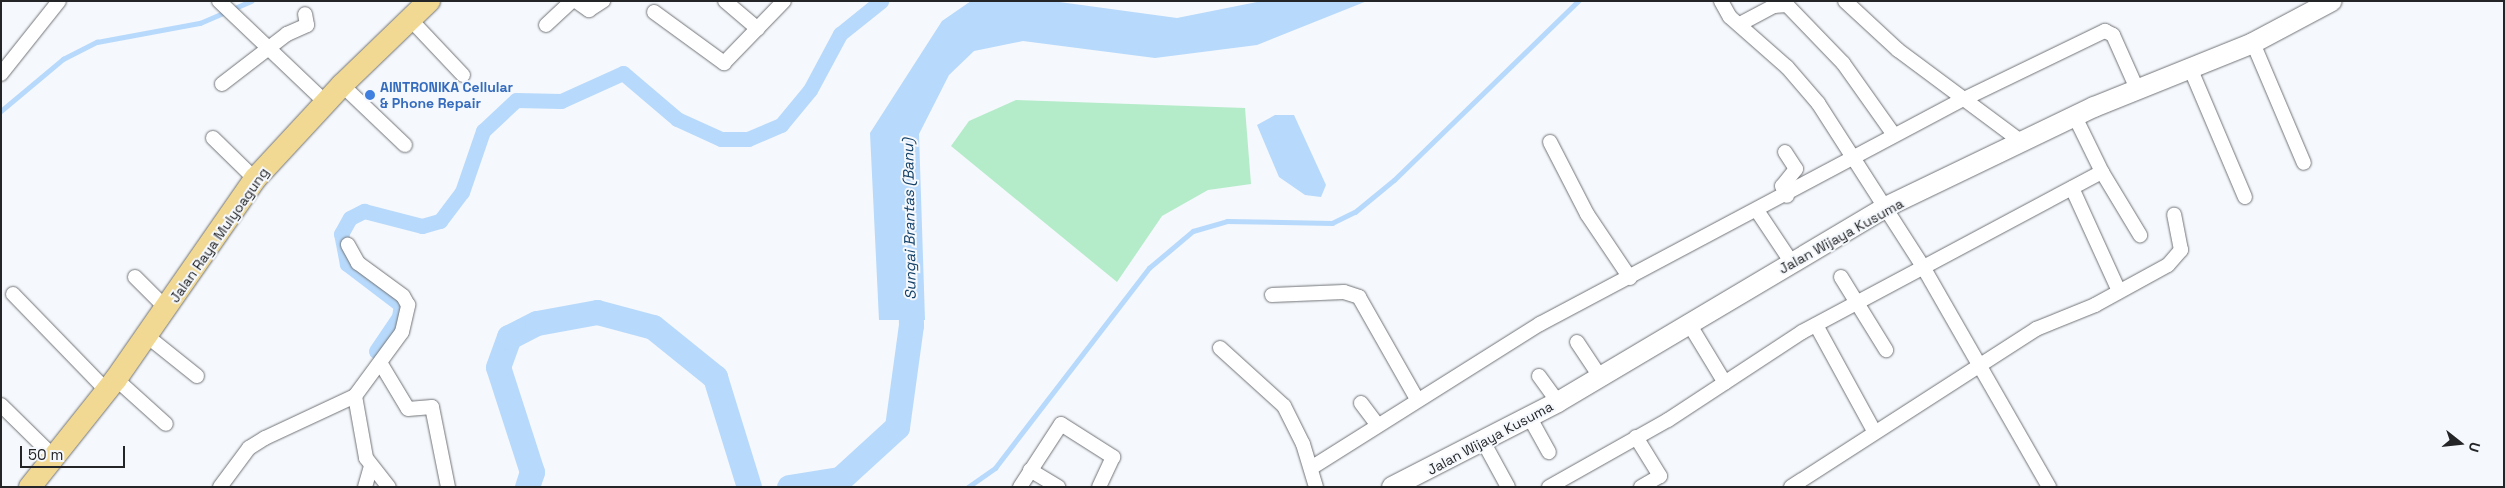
<!DOCTYPE html>
<html>
<head>
<meta charset="utf-8">
<style>
  body { margin:0 }
  #map { position:relative; width:2505px; height:488px; overflow:hidden; background:#f5f8fc; font-family:"Space Grotesk",sans-serif }
  div>[style] { position:absolute }
  .green>* { inset:0; background:#b4ecc9 }
  .water>* { inset:0; background:#b7d9fb }
  .stream>* { height:4.5px; margin:-2.25px; padding:0 2.25px; transform-origin:2.25px; border-radius:2.25px; background:#b7d9fb }
  .canal>* { height:15px; margin:-7.5px; padding:0 7.5px; transform-origin:7.5px; border-radius:7.5px; background:#b7d9fb }
  .river>* { height:25px; margin:-12.5px; padding:0 12.5px; transform-origin:12.5px; border-radius:12.5px; background:#b7d9fb }
  .roads { filter:drop-shadow(0 0 1px #707377) drop-shadow(0 0 1px #707377) }
  .minor>* { height:14px; margin:-7px; padding:0 7px; transform-origin:7px; border-radius:7px; background:#fff }
  .secondary>* { height:20px; margin:-10px; padding:0 10px; transform-origin:10px; border-radius:10px; background:#fff }
  .primary>* { height:22px; margin:-11px; padding:0 11px; transform-origin:11px; border-radius:11px; background:#f1d994 }
  .dots>* { width:14px; height:14px; translate:-50% -50%; box-sizing:border-box; border:2px solid #f5f8fc; border-radius:50% }
  span { translate:-50% -50%; white-space:nowrap; text-align:center; line-height:1.15; -webkit-text-stroke:4px #f5f8fc; paint-order:stroke }
  .shop-label { font-size:14px; color:#366cbe; font-weight:700 }
  .left { translate:0 -50%; text-align:left }
  .street-label { font-size:14px; color:#242527 }
  .water-label { font-size:15px; color:#144269; font-style:italic }
  .frame { position:absolute; inset:0; border:2px solid #242527; pointer-events:none }
  .north { position:absolute; left:2435px; top:418px; width:50px; height:50px; -webkit-text-stroke:4px #f5f8fc; paint-order:stroke; rotate:106deg; font-size:14px; font-weight:700; line-height:20px; text-align:center; color:#242527 }
  .north::after { content:''; display:block; margin:auto; width:18px; height:22px; background:#242527; clip-path:polygon(50% 0,100% 100%,50% 72%,0 100%) }
  .scale { position:absolute; left:20px; top:446px; width:105px; height:22px; box-sizing:border-box; border:2px solid #242527; border-top:0; padding-left:6px; font-size:15px; line-height:18px; white-space:nowrap; color:#242527; -webkit-text-stroke:4px #f5f8fc; paint-order:stroke }
</style>
</head>
<body>
<div id="map">
  <div class="green">
    <i style="clip-path:polygon(1016px 100px,1245px 108px,1251px 184px,1208px 190px,1162px 216px,1117px 282px,951px 146px,969px 121px)"></i>
  </div>
  <div class="water">
    <i style="clip-path:polygon(971px 1px,1052px 1px,1177px 18px,1262px 1px,1367px 1px,1257px 45px,1155px 58px,1023px 41px,974px 51px,949px 75px,919px 134px,925px 320px,879px 320px,870px 133px,942px 21px)"></i>
    <i style="clip-path:polygon(1275px 115px,1294px 115px,1326px 185px,1321px 197px,1305px 195px,1279px 177px,1257px 125px)"></i>
  </div>
  <div class="stream">
    <i style="left:1px;top:111px;width:81px;rotate:-40deg"></i>
    <i style="left:63px;top:59px;width:38px;rotate:-27deg"></i>
    <i style="left:97px;top:42px;width:105px;rotate:-10.5deg"></i>
    <i style="left:200px;top:23px;width:56px;rotate:-23.3deg"></i>
    <i style="left:968px;top:487px;width:33px;rotate:-35deg"></i>
    <i style="left:995px;top:468px;width:252px;rotate:-52.4deg"></i>
    <i style="left:1149px;top:268px;width:57px;rotate:-40.1deg"></i>
    <i style="left:1193px;top:231px;width:35px;rotate:-16deg"></i>
    <i style="left:1227px;top:221px;width:105px;rotate:1.1deg"></i>
    <i style="left:1332px;top:223px;width:25px;rotate:-26deg"></i>
    <i style="left:1355px;top:212px;width:50px;rotate:-39.4deg"></i>
    <i style="left:1394px;top:180px;width:257px;rotate:-44.2deg"></i>
  </div>
  <div class="canal">
    <i style="left:376px;top:351px;width:41px;rotate:-55.9deg"></i>
    <i style="left:399px;top:317px;width:12px;rotate:-81deg"></i>
    <i style="left:401px;top:305px;width:68px;rotate:-142.8deg"></i>
    <i style="left:347px;top:264px;width:31px;rotate:-101deg"></i>
    <i style="left:341px;top:234px;width:18px;rotate:-61deg"></i>
    <i style="left:350px;top:218px;width:16px;rotate:-27deg"></i>
    <i style="left:364px;top:211px;width:60px;rotate:14.5deg"></i>
    <i style="left:422px;top:226px;width:19px;rotate:-16deg"></i>
    <i style="left:440px;top:221px;width:36px;rotate:-53deg"></i>
    <i style="left:462px;top:192px;width:65px;rotate:-71deg"></i>
    <i style="left:483px;top:131px;width:45px;rotate:-43.2deg"></i>
    <i style="left:516px;top:100px;width:45px;rotate:1.3deg"></i>
    <i style="left:561px;top:101px;width:68px;rotate:-24.3deg"></i>
    <i style="left:623px;top:73px;width:71px;rotate:40.4deg"></i>
    <i style="left:677px;top:119px;width:48px;rotate:24.4deg"></i>
    <i style="left:721px;top:139px;width:27px"></i>
    <i style="left:748px;top:139px;width:36px;rotate:-23deg"></i>
    <i style="left:781px;top:125px;width:45px;rotate:-50.4deg"></i>
    <i style="left:810px;top:90px;width:64px;rotate:-61.8deg"></i>
    <i style="left:840px;top:34px;width:53px;rotate:-38.8deg"></i>
  </div>
  <div class="river">
    <i style="left:527px;top:487px;width:16px;rotate:-72deg"></i>
    <i style="left:532px;top:472px;width:110px;rotate:-107.9deg"></i>
    <i style="left:498px;top:367px;width:32px;rotate:-70deg"></i>
    <i style="left:509px;top:337px;width:31px;rotate:-27deg"></i>
    <i style="left:537px;top:323px;width:61px;rotate:-10.4deg"></i>
    <i style="left:597px;top:312px;width:58px;rotate:15deg"></i>
    <i style="left:653px;top:327px;width:80px;rotate:38.9deg"></i>
    <i style="left:715px;top:377px;width:115px;rotate:72.8deg"></i>
    <i style="left:789px;top:487px;width:52px;rotate:-8.9deg"></i>
    <i style="left:840px;top:479px;width:77px;rotate:-42.4deg"></i>
    <i style="left:897px;top:427px;width:103px;rotate:-82.2deg"></i>
    <i style="left:911px;top:325px;width:39px;rotate:-91deg"></i>
  </div>
  <div class="roads">
    <div class="minor">
      <i style="left:219px;top:1px;width:146px;rotate:43.6deg"></i>
      <i style="left:576px;top:1px;width:16px;rotate:35deg"></i>
      <i style="left:589px;top:10px;width:17px;rotate:-33deg"></i>
      <i style="left:725px;top:1px;width:43px;rotate:40.3deg"></i>
      <i style="left:1721px;top:1px;width:18px;rotate:61deg"></i>
      <i style="left:1730px;top:17px;width:76px;rotate:41.3deg"></i>
      <i style="left:1787px;top:67px;width:48px;rotate:49.3deg"></i>
      <i style="left:1818px;top:103px;width:193px;rotate:57.3deg"></i>
      <i style="left:1922px;top:265px;width:256px;rotate:60.2deg"></i>
      <i style="left:1845px;top:1px;width:72px;rotate:42.8deg"></i>
      <i style="left:1898px;top:50px;width:156px;rotate:36.6deg"></i>
      <i style="left:654px;top:12px;width:87px;rotate:36.1deg"></i>
      <i style="left:724px;top:63px;width:86px;rotate:-45.9deg"></i>
      <i style="left:410px;top:19px;width:77px;rotate:46.6deg"></i>
      <i style="left:1740px;top:24px;width:38px;rotate:-28deg"></i>
      <i style="left:1774px;top:6px;width:13px;rotate:-4deg"></i>
      <i style="left:1787px;top:5px;width:81px;rotate:46deg"></i>
      <i style="left:1843px;top:63px;width:88px;rotate:54.7deg"></i>
      <i style="left:546px;top:25px;width:35px;rotate:-43deg"></i>
      <i style="left:2253px;top:43px;width:130px;rotate:67deg"></i>
      <i style="left:2191px;top:70px;width:138px;rotate:67deg"></i>
      <i style="left:1px;top:74px;width:93px;rotate:-51.5deg"></i>
      <i style="left:222px;top:84px;width:82px;rotate:-37.6deg"></i>
      <i style="left:287px;top:34px;width:22px;rotate:-24deg"></i>
      <i style="left:307px;top:25px;width:11px;rotate:-100deg"></i>
      <i style="left:342px;top:85px;width:87px;rotate:43.6deg"></i>
      <i style="left:213px;top:138px;width:59px;rotate:44.3deg"></i>
      <i style="left:1550px;top:142px;width:81px;rotate:62.8deg"></i>
      <i style="left:1587px;top:214px;width:77px;rotate:56.1deg"></i>
      <i style="left:1785px;top:152px;width:20px;rotate:57deg"></i>
      <i style="left:1796px;top:169px;width:22px;rotate:129deg"></i>
      <i style="left:1782px;top:186px;width:11px;rotate:63deg"></i>
      <i style="left:2102px;top:172px;width:74px;rotate:58.9deg"></i>
      <i style="left:2072px;top:188px;width:113px;rotate:65.5deg"></i>
      <i style="left:1758px;top:212px;width:61px;rotate:56.3deg"></i>
      <i style="left:135px;top:277px;width:45px;rotate:45deg"></i>
      <i style="left:1841px;top:277px;width:86px;rotate:58.3deg"></i>
      <i style="left:13px;top:294px;width:135px;rotate:45.9deg"></i>
      <i style="left:1272px;top:295px;width:72px;rotate:-2.4deg"></i>
      <i style="left:1344px;top:292px;width:16px;rotate:18deg"></i>
      <i style="left:1359px;top:297px;width:117px;rotate:60.4deg"></i>
      <i style="left:1688px;top:322px;width:71px;rotate:58.8deg"></i>
      <i style="left:1816px;top:325px;width:121px;rotate:61.3deg"></i>
      <i style="left:147px;top:336px;width:64px;rotate:38.7deg"></i>
      <i style="left:1577px;top:342px;width:43px;rotate:56.3deg"></i>
      <i style="left:1220px;top:348px;width:86px;rotate:42.2deg"></i>
      <i style="left:1284px;top:406px;width:42px;rotate:63.4deg"></i>
      <i style="left:1303px;top:444px;width:45px;rotate:73.2deg"></i>
      <i style="left:381px;top:364px;width:52px;rotate:59deg"></i>
      <i style="left:408px;top:409px;width:24px;rotate:-5deg"></i>
      <i style="left:432px;top:407px;width:82px;rotate:78.7deg"></i>
      <i style="left:1539px;top:376px;width:32px;rotate:54deg"></i>
      <i style="left:116px;top:379px;width:67px;rotate:42deg"></i>
      <i style="left:355px;top:396px;width:63px;rotate:79.9deg"></i>
      <i style="left:366px;top:458px;width:37px;rotate:52deg"></i>
      <i style="left:1361px;top:403px;width:26px;rotate:53deg"></i>
      <i style="left:1px;top:405px;width:74px;rotate:44.5deg"></i>
      <i style="left:1530px;top:418px;width:39px;rotate:61deg"></i>
      <i style="left:1636px;top:437px;width:46px;rotate:58.4deg"></i>
      <i style="left:1660px;top:476px;width:22px;rotate:150deg"></i>
      <i style="left:1484px;top:443px;width:50px;rotate:61.4deg"></i>
      <i style="left:1311px;top:468px;width:271px;rotate:-32.2deg"></i>
      <i style="left:1540px;top:324px;width:478px;rotate:-28deg"></i>
      <i style="left:1962px;top:100px;width:159px;rotate:-25.8deg"></i>
      <i style="left:2105px;top:31px;width:9px;rotate:27deg"></i>
      <i style="left:2113px;top:35px;width:59px;rotate:66deg"></i>
      <i style="left:1030px;top:470px;width:33px;rotate:31deg"></i>
      <i style="left:220px;top:487px;width:49px;rotate:-53.4deg"></i>
      <i style="left:249px;top:448px;width:19px;rotate:-32deg"></i>
      <i style="left:265px;top:438px;width:99px;rotate:-25deg"></i>
      <i style="left:355px;top:396px;width:79px;rotate:-53.7deg"></i>
      <i style="left:402px;top:332px;width:28px;rotate:-77deg"></i>
      <i style="left:408px;top:305px;width:10px;rotate:-119deg"></i>
      <i style="left:403px;top:296px;width:56px;rotate:-143.7deg"></i>
      <i style="left:358px;top:263px;width:21px;rotate:-119deg"></i>
      <i style="left:365px;top:487px;width:22px;rotate:-74deg"></i>
      <i style="left:1020px;top:487px;width:75px;rotate:-56.9deg"></i>
      <i style="left:1061px;top:424px;width:62px;rotate:32.4deg"></i>
      <i style="left:1113px;top:457px;width:33px;rotate:115deg"></i>
      <i style="left:1549px;top:487px;width:137px;rotate:-29.4deg"></i>
      <i style="left:1668px;top:420px;width:160px;rotate:-33.3deg"></i>
      <i style="left:1802px;top:332px;width:340px;rotate:-28.1deg"></i>
      <i style="left:2102px;top:172px;width:61px;rotate:-116.1deg"></i>
      <i style="left:1791px;top:487px;width:292px;rotate:-32.8deg"></i>
      <i style="left:2036px;top:329px;width:64px;rotate:-22.1deg"></i>
      <i style="left:2095px;top:305px;width:83px;rotate:-28.7deg"></i>
      <i style="left:2168px;top:265px;width:20px;rotate:-49deg"></i>
      <i style="left:2181px;top:250px;width:36px;rotate:-101deg"></i>
    </div>
    <div class="secondary">
      <i style="left:1392px;top:487px;width:186px;rotate:-27.1deg"></i>
      <i style="left:1558px;top:402px;width:382px;rotate:-30.7deg"></i>
      <i style="left:1886px;top:207px;width:231px;rotate:-25.7deg"></i>
      <i style="left:2094px;top:107px;width:171px;rotate:-21.9deg"></i>
      <i style="left:2253px;top:43px;width:89px;rotate:-28deg"></i>
    </div>
    <div class="primary">
      <i style="left:30px;top:487px;width:138px;rotate:-51.5deg"></i>
      <i style="left:116px;top:379px;width:244px;rotate:-55.2deg"></i>
      <i style="left:255px;top:179px;width:128px;rotate:-47.2deg"></i>
      <i style="left:342px;top:85px;width:121px;rotate:-44deg"></i>
    </div>
  </div>
  <div class="dots">
    <i style="left:370px;top:95px;background:#3f7fe0"></i>
  </div>
  <div class="shop-label">
    <span class="left" style="left:380px;top:95px">AINTRONIKA Cellular<br>&amp; Phone Repair</span>
  </div>
  <div class="street-label">
    <span style="left:219px;top:235px;rotate:-55deg">Jalan Raya Mulyoagung</span>
    <span style="left:1841px;top:236px;rotate:-29deg">Jalan Wijaya Kusuma</span>
    <span style="left:1490px;top:438px;rotate:-28deg">Jalan Wijaya Kusuma</span>
  </div>
  <div class="water-label">
    <span style="left:909px;top:219px;rotate:-91deg">Sungai Brantas (Banu)</span>
  </div>
  <div class="frame"></div>
  <div class="north">U</div>
  <div class="scale">50 m</div>
</div>
</body>
</html>
